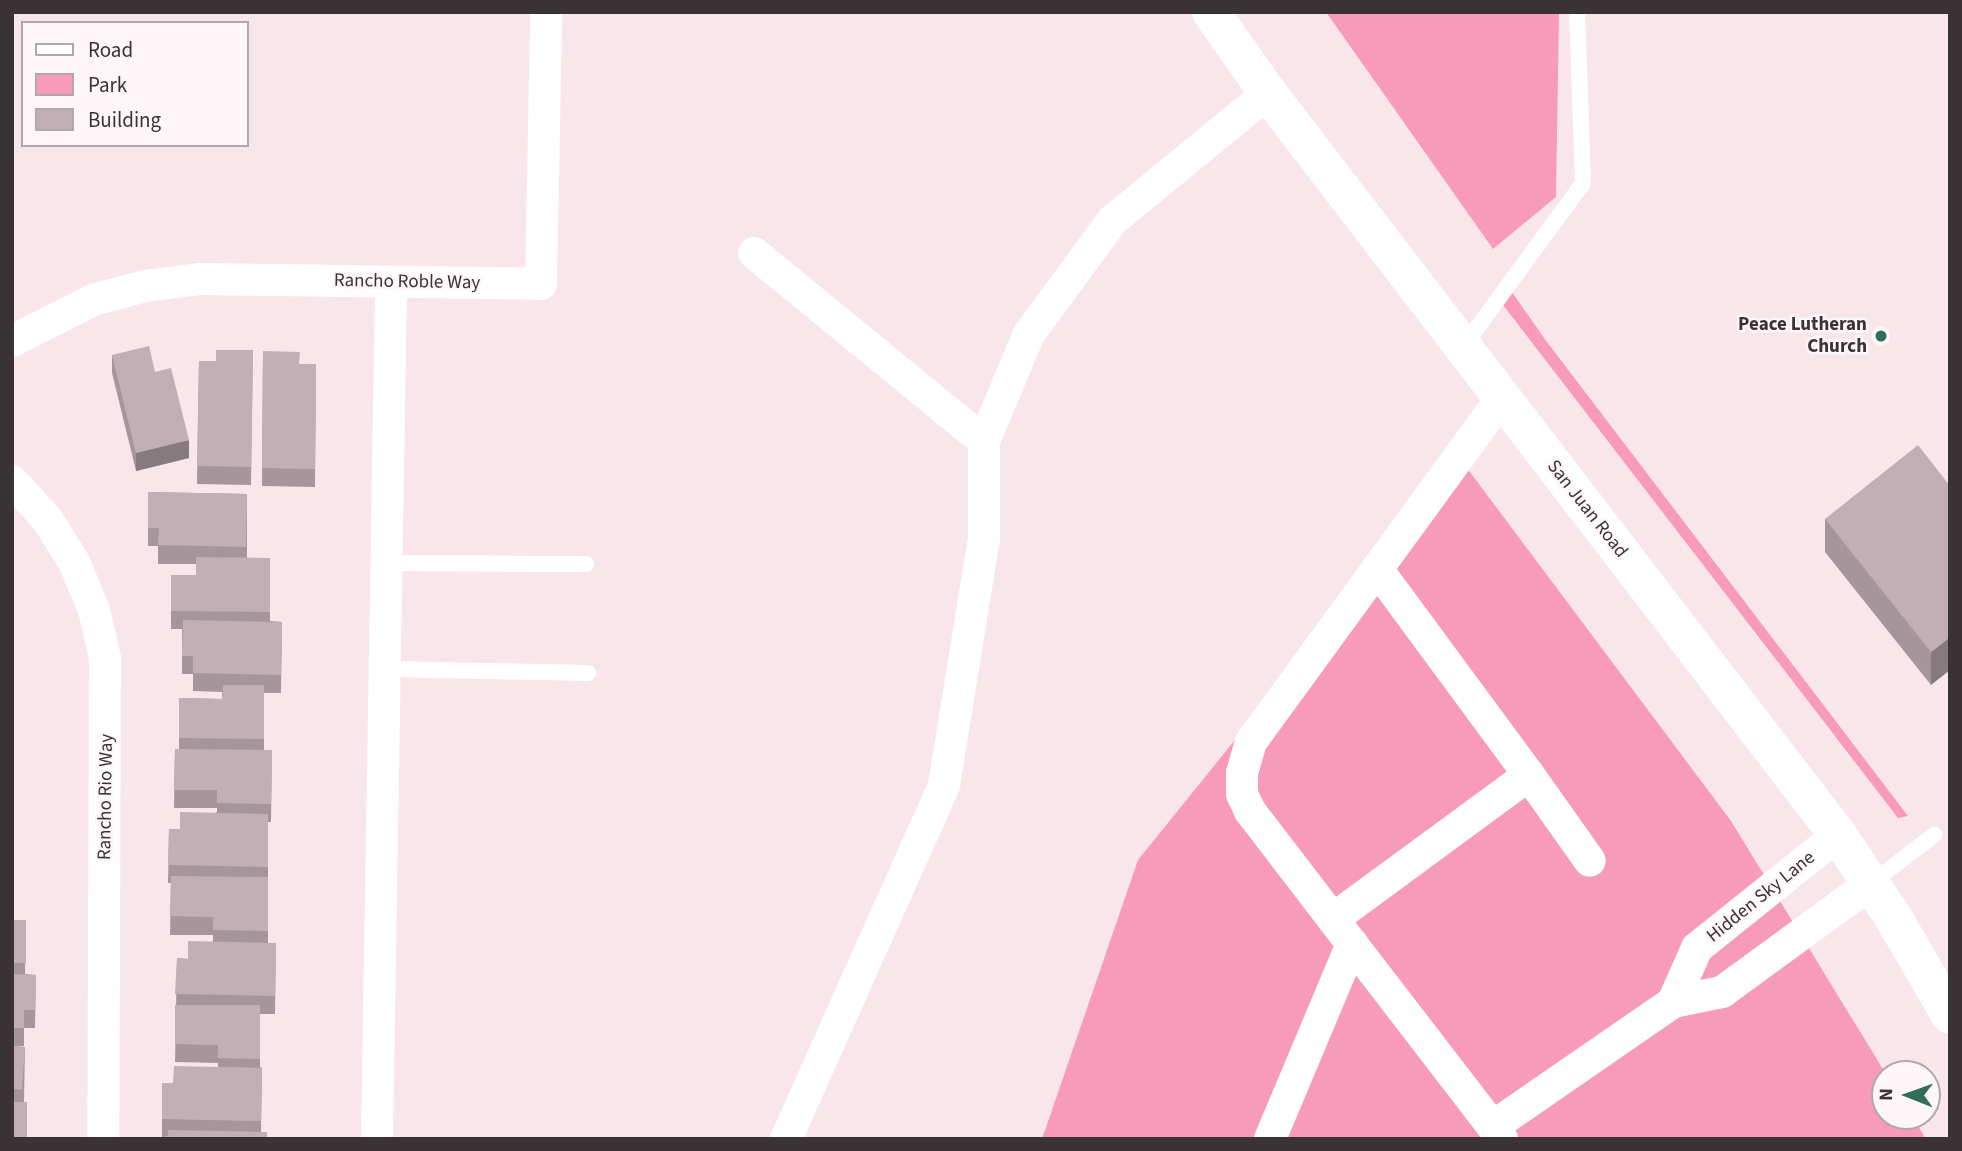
<!DOCTYPE html>
<html>
<head>
<meta charset="utf-8">
<style>
  body { margin:0 }
  #map { position:relative; width:1962px; height:1151px; overflow:hidden; background:#f9e6eb; font-family:"Source Sans 3",sans-serif }
  div>[style] { position:absolute }
  .green>* { inset:0; background:#f89bba }
  .service>* { height:16px; margin:-8px; padding:0 8px; transform-origin:8px; border-radius:8px; background:#fff }
  .minor>* { height:32px; margin:-16px; padding:0 16px; transform-origin:16px; border-radius:16px; background:#fff }
  .secondary>* { height:38px; margin:-19px; padding:0 19px; transform-origin:19px; border-radius:19px; background:#fff }
  .wall>* { inset:0; background:#a6969c }
  .shaded-wall>* { inset:0; background:#877a7f }
  .building>* { inset:0; background:#c1afb5; transform-origin:0 0 }
  .dots>* { width:19px; height:19px; translate:-50% -50%; box-sizing:border-box; border:4px solid #fef6f8; border-radius:50% }
  span { translate:-50% -50%; white-space:nowrap; text-align:center; line-height:1.15; -webkit-text-stroke:5px #fef6f8; paint-order:stroke }
  .street-label { font-size:19px; color:#3a3335 }
  .poi-label { font-size:19px; color:#3a3335; font-weight:700 }
  .right { translate:-100% -50%; text-align:right }
  .frame { position:absolute; inset:0; border:14px solid #3a3335; pointer-events:none }
  .legend { position:absolute; left:21px; top:21px; width:228px; height:126px; box-sizing:border-box; background:#fef6f8; border:2px solid #b0a8aa; margin:0; padding:9px 12px; list-style:none; font-size:21px; color:#3a3335 }
  .legend li { display:flex; align-items:center; gap:14px; height:35px }
  .legend b { width:35px; border:2px solid #b0a8aa }
  .north { position:absolute; left:1871px; top:1060px; width:70px; height:70px; box-sizing:border-box; background:#fef6f8; border:2px solid #b0a8aa; border-radius:50%; rotate:271deg; font-size:19px; font-weight:700; line-height:28px; text-align:center; color:#3a3335 }
  .north::after { content:''; display:block; margin:auto; width:24px; height:32px; background:#306e5a; clip-path:polygon(50% 0,100% 100%,50% 72%,0 100%) }
</style>
</head>
<body>
<div id="map">
  <div class="green">
    <i style="clip-path:polygon(1326px 12px,1559px 12px,1556px 197px,1493px 249px)"></i>
    <i style="clip-path:polygon(1509px 288px,1547px 342px,1908px 816px,1898px 818px,1500px 301px)"></i>
    <i style="clip-path:polygon(1461px 460px,1731px 821px,1886px 1074px,1885px 1116px,1912px 1116px,1926px 1139px,1042px 1139px,1138px 860px)"></i>
  </div>
  <div class="service">
    <i style="left:1463px;top:347px;width:203px;rotate:-53.8deg"></i>
    <i style="left:1583px;top:183px;width:171px;rotate:-92deg"></i>
    <i style="left:386px;top:563px;width:200px;rotate:0.3deg"></i>
    <i style="left:385px;top:669px;width:203px;rotate:1.1deg"></i>
    <i style="left:1870px;top:884px;width:81px;rotate:-37.4deg"></i>
  </div>
  <div class="minor">
    <i style="left:754px;top:253px;width:297px;rotate:39.3deg"></i>
    <i style="left:12px;top:341px;width:91px;rotate:-26.8deg"></i>
    <i style="left:93px;top:300px;width:54px;rotate:-15.1deg"></i>
    <i style="left:145px;top:286px;width:54px;rotate:-7.4deg"></i>
    <i style="left:199px;top:279px;width:342px;rotate:0.8deg"></i>
    <i style="left:541px;top:284px;width:272px;rotate:-88.9deg"></i>
    <i style="left:12px;top:481px;width:52px;rotate:47.4deg"></i>
    <i style="left:47px;top:519px;width:51px;rotate:57.9deg"></i>
    <i style="left:74px;top:562px;width:52px;rotate:67.4deg"></i>
    <i style="left:94px;top:610px;width:49px;rotate:77.1deg"></i>
    <i style="left:105px;top:658px;width:481px;rotate:90.2deg"></i>
    <i style="left:1529px;top:775px;width:105px;rotate:54.7deg"></i>
    <i style="left:1333px;top:919px;width:243px;rotate:-36.3deg"></i>
    <i style="left:1529px;top:775px;width:256px;rotate:-126.4deg"></i>
    <i style="left:1352px;top:944px;width:168px;rotate:-127.5deg"></i>
    <i style="left:1250px;top:811px;width:19px;rotate:-115deg"></i>
    <i style="left:1242px;top:794px;width:21px;rotate:-90deg"></i>
    <i style="left:1242px;top:773px;width:32px;rotate:-74deg"></i>
    <i style="left:1251px;top:742px;width:426px;rotate:-53.9deg"></i>
    <i style="left:1673px;top:1002px;width:59px;rotate:-66deg"></i>
    <i style="left:1697px;top:948px;width:181px;rotate:-38.7deg"></i>
    <i style="left:1495px;top:1125px;width:216px;rotate:-34.6deg"></i>
    <i style="left:1673px;top:1002px;width:50px;rotate:-11.5deg"></i>
    <i style="left:1722px;top:992px;width:183px;rotate:-36.1deg"></i>
    <i style="left:377px;top:1139px;width:857px;rotate:-89.06deg"></i>
    <i style="left:786px;top:1139px;width:388px;rotate:-65.9deg"></i>
    <i style="left:944px;top:785px;width:250px;rotate:-80.8deg"></i>
    <i style="left:984px;top:538px;width:97px;rotate:-90deg"></i>
    <i style="left:984px;top:441px;width:116px;rotate:-67.2deg"></i>
    <i style="left:1029px;top:334px;width:140px;rotate:-53.7deg"></i>
    <i style="left:1112px;top:221px;width:202px;rotate:-39.4deg"></i>
    <i style="left:1270px;top:1139px;width:212px;rotate:-67.2deg"></i>
    <i style="left:1352px;top:944px;width:246px;rotate:52.4deg"></i>
  </div>
  <div class="secondary">
    <i style="left:1211px;top:12px;width:99px;rotate:54.9deg"></i>
    <i style="left:1268px;top:93px;width:936px;rotate:52.47deg"></i>
    <i style="left:1838px;top:835px;width:99px;rotate:56.1deg"></i>
    <i style="left:1893px;top:917px;width:113px;rotate:59.8deg"></i>
  </div>
  <div class="wall">
    <i style="clip-path:polygon(253px 350px,251px 485px,197px 484px,199px 361px,216px 361px)"></i>
    <i style="clip-path:polygon(263px 351px,300px 364px,316px 364px,315px 487px,262px 486px)"></i>
    <i style="clip-path:polygon(112px 355px,155px 372px,189px 458px,136px 471px,112px 373px)"></i>
    <i style="clip-path:polygon(1950px 486px,1931px 685px,1825px 552px,1825px 519px)"></i>
    <i style="clip-path:polygon(148px 492px,247px 494px,247px 558px,270px 558px,270px 621px,282px 622px,281px 693px,264px 693px,264px 750px,272px 750px,271px 822px,268px 822px,268px 943px,276px 943px,275px 1014px,260px 1014px,260px 1067px,262px 1068px,261px 1132px,162px 1137px,162px 1083px,173px 1083px,218px 1067px,218px 1063px,175px 1062px,177px 958px,188px 959px,213px 941px,213px 935px,170px 935px,171px 883px,168px 883px,169px 829px,180px 829px,217px 812px,217px 808px,174px 808px,175px 749px,179px 749px,179px 698px,222px 699px,222px 692px,193px 691px,193px 674px,182px 674px,182px 629px,171px 629px,171px 575px,196px 575px,196px 564px,158px 564px,158px 546px,148px 546px)"></i>
    <i style="clip-path:polygon(12px 920px,26px 920px,25px 974px,36px 975px,35px 1028px,24px 1028px,24px 1046px,12px 1046px)"></i>
    <i style="clip-path:polygon(12px 1046px,25px 1047px,24px 1102px,27px 1102px,26px 1139px,12px 1139px)"></i>
  </div>
  <div class="shaded-wall">
    <i style="clip-path:polygon(189px 440px,189px 458px,136px 471px,136px 453px)"></i>
    <i style="clip-path:polygon(1950px 637px,1950px 670px,1931px 685px,1931px 652px)"></i>
  </div>
  <div class="building">
    <i style="clip-path:polygon(149px 346px,155px 372px,171px 368px,189px 440px,136px 453px,112px 355px)"></i>
    <i style="clip-path:polygon(216px 350px,253px 350px,251px 467px,197px 466px,199px 361px,216px 361px)"></i>
    <i style="clip-path:polygon(263px 351px,300px 352px,299px 364px,316px 364px,315px 469px,262px 468px)"></i>
    <i style="clip-path:polygon(1918px 445px,1950px 486px,1950px 637px,1931px 652px,1825px 519px)"></i>
    <i style="clip-path:polygon(148px 492px,247px 494px,246px 547px,158px 545px,159px 528px,148px 528px)"></i>
    <i style="clip-path:polygon(196px 557px,270px 558px,270px 612px,171px 611px,171px 575px,196px 575px)"></i>
    <i style="clip-path:polygon(183px 620px,282px 622px,281px 675px,193px 673px,193px 656px,182px 656px)"></i>
    <i style="clip-path:polygon(223px 685px,264px 685px,264px 739px,179px 738px,179px 698px,222px 699px)"></i>
    <i style="clip-path:polygon(175px 749px,272px 750px,271px 804px,217px 803px,217px 790px,174px 790px)"></i>
    <i style="clip-path:polygon(180px 812px,268px 814px,268px 867px,168px 865px,169px 829px,180px 829px)"></i>
    <i style="clip-path:polygon(171px 876px,268px 877px,268px 931px,213px 930px,213px 917px,170px 916px)"></i>
    <i style="left:12px;top:920px;width:14px;height:43px"></i>
    <i style="clip-path:polygon(188px 941px,276px 943px,275px 996px,175px 994px,177px 958px,188px 959px)"></i>
    <i style="clip-path:polygon(12px 974px,36px 975px,35px 1010px,24px 1010px,24px 1028px,12px 1028px)"></i>
    <i style="clip-path:polygon(175px 1005px,260px 1005px,260px 1059px,218px 1058px,218px 1045px,175px 1044px)"></i>
    <i style="left:12px;top:1046px;width:13px;height:43px;rotate:4deg"></i>
    <i style="clip-path:polygon(174px 1066px,262px 1068px,261px 1121px,162px 1119px,162px 1083px,173px 1083px)"></i>
    <i style="left:12px;top:1102px;width:15px;height:37px"></i>
    <i style="clip-path:polygon(168px 1130px,267px 1132px,267px 1139px,168px 1139px)"></i>
  </div>
  <div class="dots">
    <i style="left:1881px;top:336px;background:#306e5a"></i>
  </div>
  <div class="street-label">
    <span style="left:407px;top:282px;rotate:1deg">Rancho Roble Way</span>
    <span style="left:1587px;top:509px;rotate:52deg">San Juan Road</span>
    <span style="left:106px;top:797px;rotate:-89deg">Rancho Rio Way</span>
    <span style="left:1761px;top:897px;rotate:-39deg">Hidden Sky Lane</span>
  </div>
  <div class="poi-label">
    <span class="right" style="left:1867px;top:336px">Peace Lutheran<br>Church</span>
  </div>
  <div class="frame"></div>
  <ul class="legend">
  <li><b style="height:9px;background:#fff"></b>Road</li>
  <li><b style="height:19px;background:#f89bba"></b>Park</li>
  <li><b style="height:19px;background:#c1afb5"></b>Building</li>
  </ul>
  <div class="north">N</div>
</div>
</body>
</html>
